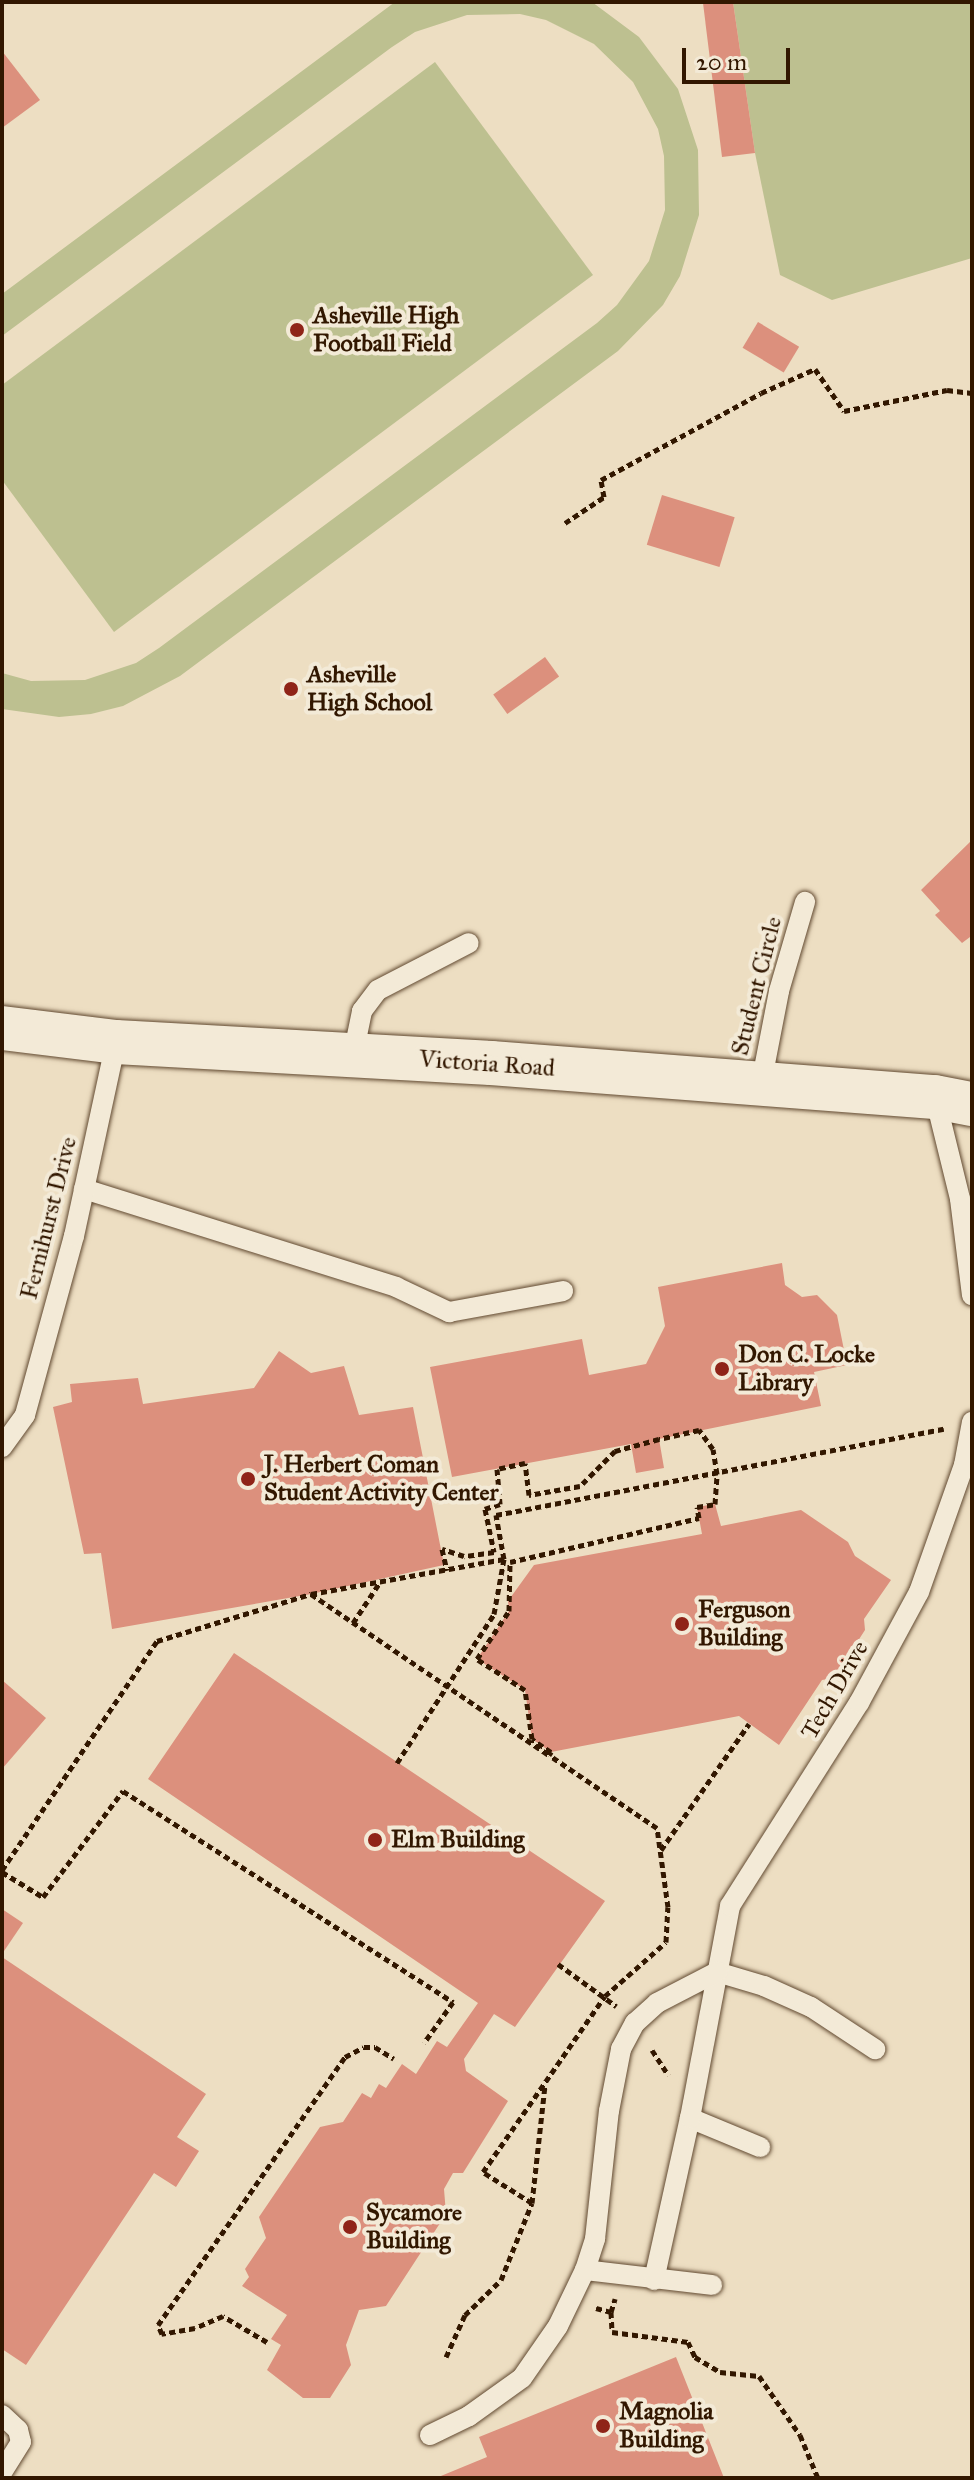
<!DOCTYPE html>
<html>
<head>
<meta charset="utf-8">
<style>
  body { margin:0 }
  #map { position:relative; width:974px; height:2480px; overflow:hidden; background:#eddec2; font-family:"IM FELL Great Primer",serif }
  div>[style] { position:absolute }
  .green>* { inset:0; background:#bdc090 }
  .building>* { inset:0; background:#dc907d; transform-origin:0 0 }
  .path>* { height:5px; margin-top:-2.5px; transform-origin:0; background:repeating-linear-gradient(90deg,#321700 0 6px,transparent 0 10px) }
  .roads { filter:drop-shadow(0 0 2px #614930) drop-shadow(0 0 2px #614930) }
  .lane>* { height:20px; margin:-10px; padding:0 10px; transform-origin:10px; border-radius:10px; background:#f3ead7 }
  .secondary>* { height:44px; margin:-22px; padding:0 22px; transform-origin:22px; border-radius:22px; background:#f3ead7 }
  .dots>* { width:22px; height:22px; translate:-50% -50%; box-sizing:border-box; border:4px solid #f3ead7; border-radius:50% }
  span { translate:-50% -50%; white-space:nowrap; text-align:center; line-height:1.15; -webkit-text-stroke:8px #f3ead7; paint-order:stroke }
  .poi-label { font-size:24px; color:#321700; font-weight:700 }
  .left { translate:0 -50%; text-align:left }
  .street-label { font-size:24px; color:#321700 }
  .frame { position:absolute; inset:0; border:4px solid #321700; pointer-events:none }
  .scale { position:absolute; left:682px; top:48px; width:108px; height:36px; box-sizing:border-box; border:4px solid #321700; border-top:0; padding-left:10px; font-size:24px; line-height:28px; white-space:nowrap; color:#321700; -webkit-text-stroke:6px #f3ead7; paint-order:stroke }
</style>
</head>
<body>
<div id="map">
  <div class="green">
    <i style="clip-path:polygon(395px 2px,592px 2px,639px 37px,678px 89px,698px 150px,699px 215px,680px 276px,663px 305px,618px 351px,180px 676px,123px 706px,91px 714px,59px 717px,2px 709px,2px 673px,31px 681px,85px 680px,136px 663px,159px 648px,597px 323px,617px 305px,649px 261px,665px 210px,664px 156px,658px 129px,633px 82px,594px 44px,546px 20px,520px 14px,467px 15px,415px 32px,392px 47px,2px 336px,2px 294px)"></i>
    <i style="clip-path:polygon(733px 2px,972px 2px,972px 258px,832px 300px,780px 275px,755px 153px)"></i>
    <i style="clip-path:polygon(435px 62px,593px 275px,114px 632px,2px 480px,2px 385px)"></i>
  </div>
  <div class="building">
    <i style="clip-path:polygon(711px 2px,733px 2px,755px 153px,722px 157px,703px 3px)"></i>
    <i style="clip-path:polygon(2px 51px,40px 100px,2px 128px)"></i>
    <i style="left:758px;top:322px;width:48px;height:30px;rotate:31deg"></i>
    <i style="left:662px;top:495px;width:76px;height:52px;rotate:17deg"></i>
    <i style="left:545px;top:657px;width:24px;height:64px;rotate:54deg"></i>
    <i style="clip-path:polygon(972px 840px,972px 940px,970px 937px,962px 943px,935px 915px,940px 911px,921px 890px)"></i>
    <i style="clip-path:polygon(782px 1263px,785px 1285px,802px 1297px,817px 1295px,837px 1315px,847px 1365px,814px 1372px,821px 1406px,659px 1439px,664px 1468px,636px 1473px,631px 1444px,452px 1477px,430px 1367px,582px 1339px,589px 1375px,646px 1364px,665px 1326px,658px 1287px)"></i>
    <i style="clip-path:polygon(279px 1351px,311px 1373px,344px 1366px,359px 1415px,413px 1407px,444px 1565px,311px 1594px,112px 1629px,101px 1553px,84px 1554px,53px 1407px,72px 1402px,70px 1384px,138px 1378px,143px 1404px,254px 1388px)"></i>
    <i style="clip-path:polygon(715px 1504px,721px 1526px,801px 1510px,848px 1542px,855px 1556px,891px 1580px,864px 1619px,865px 1630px,834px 1678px,822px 1680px,779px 1745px,739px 1716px,551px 1752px,532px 1739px,525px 1690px,477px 1659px,509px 1611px,508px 1601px,534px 1565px,702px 1534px,697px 1507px)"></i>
    <i style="clip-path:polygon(234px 1653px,605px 1901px,515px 2027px,494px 2014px,464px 2059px,466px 2071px,508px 2101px,463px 2173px,453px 2173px,444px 2189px,446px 2214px,386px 2306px,359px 2310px,346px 2345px,351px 2365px,330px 2398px,303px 2398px,267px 2370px,281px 2345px,271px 2339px,287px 2315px,242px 2286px,249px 2277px,245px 2269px,266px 2238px,259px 2217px,320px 2127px,343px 2122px,362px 2093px,371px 2098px,379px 2084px,386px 2088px,402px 2064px,416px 2074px,437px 2041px,447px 2047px,478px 2003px,148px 1779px)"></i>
    <i style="clip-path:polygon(2px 1680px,46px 1718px,2px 1769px)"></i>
    <i style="clip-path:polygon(2px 1909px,23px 1923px,2px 1954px)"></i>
    <i style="clip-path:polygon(2px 1957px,206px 2094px,177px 2137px,199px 2151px,176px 2187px,154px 2173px,26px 2365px,2px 2349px)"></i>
    <i style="clip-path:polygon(676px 2357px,724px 2478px,436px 2478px,487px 2457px,479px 2437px)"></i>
  </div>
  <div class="path">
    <i style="left:565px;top:523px;width:47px;rotate:-33.7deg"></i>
    <i style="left:604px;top:497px;width:17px;rotate:-100deg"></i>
    <i style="left:601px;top:480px;width:182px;rotate:-28.5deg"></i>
    <i style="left:761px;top:393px;width:59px;rotate:-24deg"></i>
    <i style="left:815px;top:369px;width:51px;rotate:55.4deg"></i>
    <i style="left:844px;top:411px;width:105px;rotate:-11.5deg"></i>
    <i style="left:947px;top:390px;width:25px;rotate:7deg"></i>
    <i style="left:311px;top:1594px;width:196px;rotate:-10.3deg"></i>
    <i style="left:504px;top:1559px;width:45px;rotate:-100.3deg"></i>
    <i style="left:496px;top:1515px;width:456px;rotate:-10.9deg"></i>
    <i style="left:353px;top:1623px;width:49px;rotate:-56.6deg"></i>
    <i style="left:397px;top:1763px;width:178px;rotate:-56.9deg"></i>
    <i style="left:494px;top:1614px;width:56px;rotate:-79.7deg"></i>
    <i style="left:661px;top:1850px;width:154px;rotate:-55.1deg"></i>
    <i style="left:2px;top:1870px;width:277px;rotate:-55.9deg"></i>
    <i style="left:157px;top:1641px;width:161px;rotate:-17deg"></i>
    <i style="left:311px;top:1594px;width:287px;rotate:34.1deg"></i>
    <i style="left:549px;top:1755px;width:4px;rotate:-56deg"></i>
    <i style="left:551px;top:1752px;width:23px;rotate:-146deg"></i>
    <i style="left:532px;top:1739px;width:49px;rotate:-98.1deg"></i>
    <i style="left:525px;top:1690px;width:57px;rotate:-147.1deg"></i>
    <i style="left:477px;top:1659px;width:58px;rotate:-56.3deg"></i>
    <i style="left:509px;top:1611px;width:49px;rotate:-88.8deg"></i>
    <i style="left:510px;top:1562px;width:194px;rotate:-13.1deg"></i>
    <i style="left:699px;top:1518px;width:11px;rotate:-100deg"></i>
    <i style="left:697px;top:1507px;width:18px;rotate:-9deg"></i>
    <i style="left:715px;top:1504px;width:30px;rotate:-86deg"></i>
    <i style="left:717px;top:1474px;width:25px;rotate:-99deg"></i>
    <i style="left:713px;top:1449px;width:24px;rotate:-126deg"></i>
    <i style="left:699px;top:1430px;width:41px;rotate:167.3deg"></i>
    <i style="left:659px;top:1439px;width:46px;rotate:164.7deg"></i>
    <i style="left:615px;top:1451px;width:49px;rotate:135deg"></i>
    <i style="left:580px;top:1486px;width:52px;rotate:170deg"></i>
    <i style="left:529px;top:1495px;width:32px;rotate:-97deg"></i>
    <i style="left:525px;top:1463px;width:29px;rotate:168deg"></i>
    <i style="left:497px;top:1469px;width:35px;rotate:85deg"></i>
    <i style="left:500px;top:1504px;width:16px;rotate:162deg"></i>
    <i style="left:485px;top:1509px;width:44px;rotate:78.2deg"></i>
    <i style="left:494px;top:1552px;width:30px;rotate:172deg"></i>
    <i style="left:464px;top:1556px;width:23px;rotate:-162deg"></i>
    <i style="left:442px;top:1549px;width:22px;rotate:77deg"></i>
    <i style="left:2px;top:1872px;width:48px;rotate:31.4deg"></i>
    <i style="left:43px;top:1897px;width:133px;rotate:-53deg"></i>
    <i style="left:123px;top:1791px;width:392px;rotate:32.6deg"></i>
    <i style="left:453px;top:2002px;width:50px;rotate:125.3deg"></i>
    <i style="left:558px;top:1964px;width:72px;rotate:35.9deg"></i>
    <i style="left:652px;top:2050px;width:30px;rotate:57deg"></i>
    <i style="left:532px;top:2203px;width:119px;rotate:-83.7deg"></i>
    <i style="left:596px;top:2308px;width:16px;rotate:15deg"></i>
    <i style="left:611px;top:2312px;width:14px;rotate:-73deg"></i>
    <i style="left:611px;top:2312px;width:20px;rotate:87deg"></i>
    <i style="left:612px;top:2332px;width:77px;rotate:7.5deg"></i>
    <i style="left:688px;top:2342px;width:17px;rotate:65deg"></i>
    <i style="left:695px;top:2357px;width:29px;rotate:31deg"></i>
    <i style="left:720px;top:2372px;width:39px;rotate:6deg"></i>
    <i style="left:759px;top:2376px;width:72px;rotate:55.2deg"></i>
    <i style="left:800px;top:2435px;width:47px;rotate:67.3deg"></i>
    <i style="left:267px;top:2342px;width:51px;rotate:-149.4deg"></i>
    <i style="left:223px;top:2316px;width:30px;rotate:157deg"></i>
    <i style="left:195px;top:2328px;width:34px;rotate:170deg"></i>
    <i style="left:162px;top:2334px;width:10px;rotate:-114deg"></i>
    <i style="left:158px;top:2325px;width:327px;rotate:-55.1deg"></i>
    <i style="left:345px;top:2057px;width:21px;rotate:-28deg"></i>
    <i style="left:364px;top:2047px;width:11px"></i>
    <i style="left:375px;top:2047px;width:22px;rotate:32deg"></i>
    <i style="left:446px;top:2357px;width:46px;rotate:-65.7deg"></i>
    <i style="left:465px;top:2315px;width:50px;rotate:-44.2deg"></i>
    <i style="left:501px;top:2280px;width:83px;rotate:-68.1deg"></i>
    <i style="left:532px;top:2203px;width:58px;rotate:-147.7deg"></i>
    <i style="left:483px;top:2172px;width:214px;rotate:-55.3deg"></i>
    <i style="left:605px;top:1996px;width:81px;rotate:-41.5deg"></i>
    <i style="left:666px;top:1942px;width:35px;rotate:-87deg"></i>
    <i style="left:668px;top:1907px;width:80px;rotate:-97.9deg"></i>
    <i style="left:657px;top:1828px;width:130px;rotate:-145.9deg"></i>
  </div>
  <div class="roads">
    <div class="lane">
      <i style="left:353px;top:1055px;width:45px;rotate:-78.4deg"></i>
      <i style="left:362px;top:1011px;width:26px;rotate:-53deg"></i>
      <i style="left:378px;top:990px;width:102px;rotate:-27.3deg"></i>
      <i style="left:761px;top:1084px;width:95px;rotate:-79deg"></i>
      <i style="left:779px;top:991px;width:93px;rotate:-73.7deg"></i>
      <i style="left:935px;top:1097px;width:105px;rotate:76.2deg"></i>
      <i style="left:960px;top:1199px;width:97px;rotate:82.9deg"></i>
      <i style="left:84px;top:1189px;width:327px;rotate:17.4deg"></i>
      <i style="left:396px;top:1287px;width:59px;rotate:25.3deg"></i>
      <i style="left:449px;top:1312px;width:116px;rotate:-10.4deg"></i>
      <i style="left:2px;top:1447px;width:39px;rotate:-54deg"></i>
      <i style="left:25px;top:1415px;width:186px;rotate:-74.7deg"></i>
      <i style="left:74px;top:1236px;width:198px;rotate:-77.8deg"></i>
      <i style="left:717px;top:1972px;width:49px;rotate:16.6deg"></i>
      <i style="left:764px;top:1986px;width:51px;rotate:24.1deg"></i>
      <i style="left:811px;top:2007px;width:77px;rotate:33.3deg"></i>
      <i style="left:690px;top:2118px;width:76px;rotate:22.5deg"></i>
      <i style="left:585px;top:2270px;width:128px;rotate:6.7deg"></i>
      <i style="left:654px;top:2280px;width:166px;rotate:-77.5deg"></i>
      <i style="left:690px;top:2118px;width:216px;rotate:-79.3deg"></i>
      <i style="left:730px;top:1906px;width:241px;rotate:-57.6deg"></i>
      <i style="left:859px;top:1703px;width:126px;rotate:-61.6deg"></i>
      <i style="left:919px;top:1592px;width:135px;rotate:-70.5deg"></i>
      <i style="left:964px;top:1465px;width:44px;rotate:-79.5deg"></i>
      <i style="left:2px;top:2415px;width:22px;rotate:43deg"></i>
      <i style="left:18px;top:2430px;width:12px;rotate:76deg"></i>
      <i style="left:21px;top:2442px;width:36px;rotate:122deg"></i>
      <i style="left:430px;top:2435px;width:43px;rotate:-26deg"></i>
      <i style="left:469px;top:2416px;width:65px;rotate:-35.6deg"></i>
      <i style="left:522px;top:2378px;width:63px;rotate:-55.3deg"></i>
      <i style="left:558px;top:2326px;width:62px;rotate:-64.3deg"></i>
      <i style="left:585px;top:2270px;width:33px;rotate:-72deg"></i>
      <i style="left:595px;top:2239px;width:129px;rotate:-83.8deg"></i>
      <i style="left:609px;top:2111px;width:63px;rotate:-79deg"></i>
      <i style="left:621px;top:2049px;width:30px;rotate:-62deg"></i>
      <i style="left:635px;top:2023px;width:30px;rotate:-42deg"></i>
      <i style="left:657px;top:2003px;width:68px;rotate:-27.3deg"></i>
    </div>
    <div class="secondary">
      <i style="left:2px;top:1028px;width:115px;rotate:7deg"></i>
      <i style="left:116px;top:1042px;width:376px;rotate:3.2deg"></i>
      <i style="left:491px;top:1063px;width:445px;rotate:4.4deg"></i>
      <i style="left:935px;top:1097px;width:38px;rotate:11deg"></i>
    </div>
  </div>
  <div class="dots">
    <i style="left:297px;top:330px;background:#8f2418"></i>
    <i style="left:291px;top:689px;background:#8f2418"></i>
    <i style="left:722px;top:1369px;background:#8f2418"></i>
    <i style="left:248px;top:1479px;background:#8f2418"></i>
    <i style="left:682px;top:1624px;background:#8f2418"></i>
    <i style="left:375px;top:1840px;background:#8f2418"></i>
    <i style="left:350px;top:2227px;background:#8f2418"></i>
    <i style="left:603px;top:2426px;background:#8f2418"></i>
  </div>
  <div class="poi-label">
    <span class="left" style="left:313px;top:330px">Asheville High<br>Football Field</span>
    <span class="left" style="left:307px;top:689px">Asheville<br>High School</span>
    <span class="left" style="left:738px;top:1369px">Don C. Locke<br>Library</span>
    <span class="left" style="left:264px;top:1479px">J. Herbert Coman<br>Student Activity Center</span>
    <span class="left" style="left:698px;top:1624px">Ferguson<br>Building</span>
    <span class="left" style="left:391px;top:1840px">Elm Building</span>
    <span class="left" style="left:366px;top:2227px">Sycamore<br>Building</span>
    <span class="left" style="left:619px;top:2426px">Magnolia<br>Building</span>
  </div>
  <div class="street-label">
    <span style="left:757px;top:986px;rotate:-76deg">Student Circle</span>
    <span style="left:487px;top:1064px;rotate:4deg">Victoria Road</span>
    <span style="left:49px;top:1218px;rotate:-76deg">Fernihurst Drive</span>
    <span style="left:835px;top:1690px;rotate:-60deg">Tech Drive</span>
  </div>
  <div class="frame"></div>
  <div class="scale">20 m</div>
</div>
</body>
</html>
